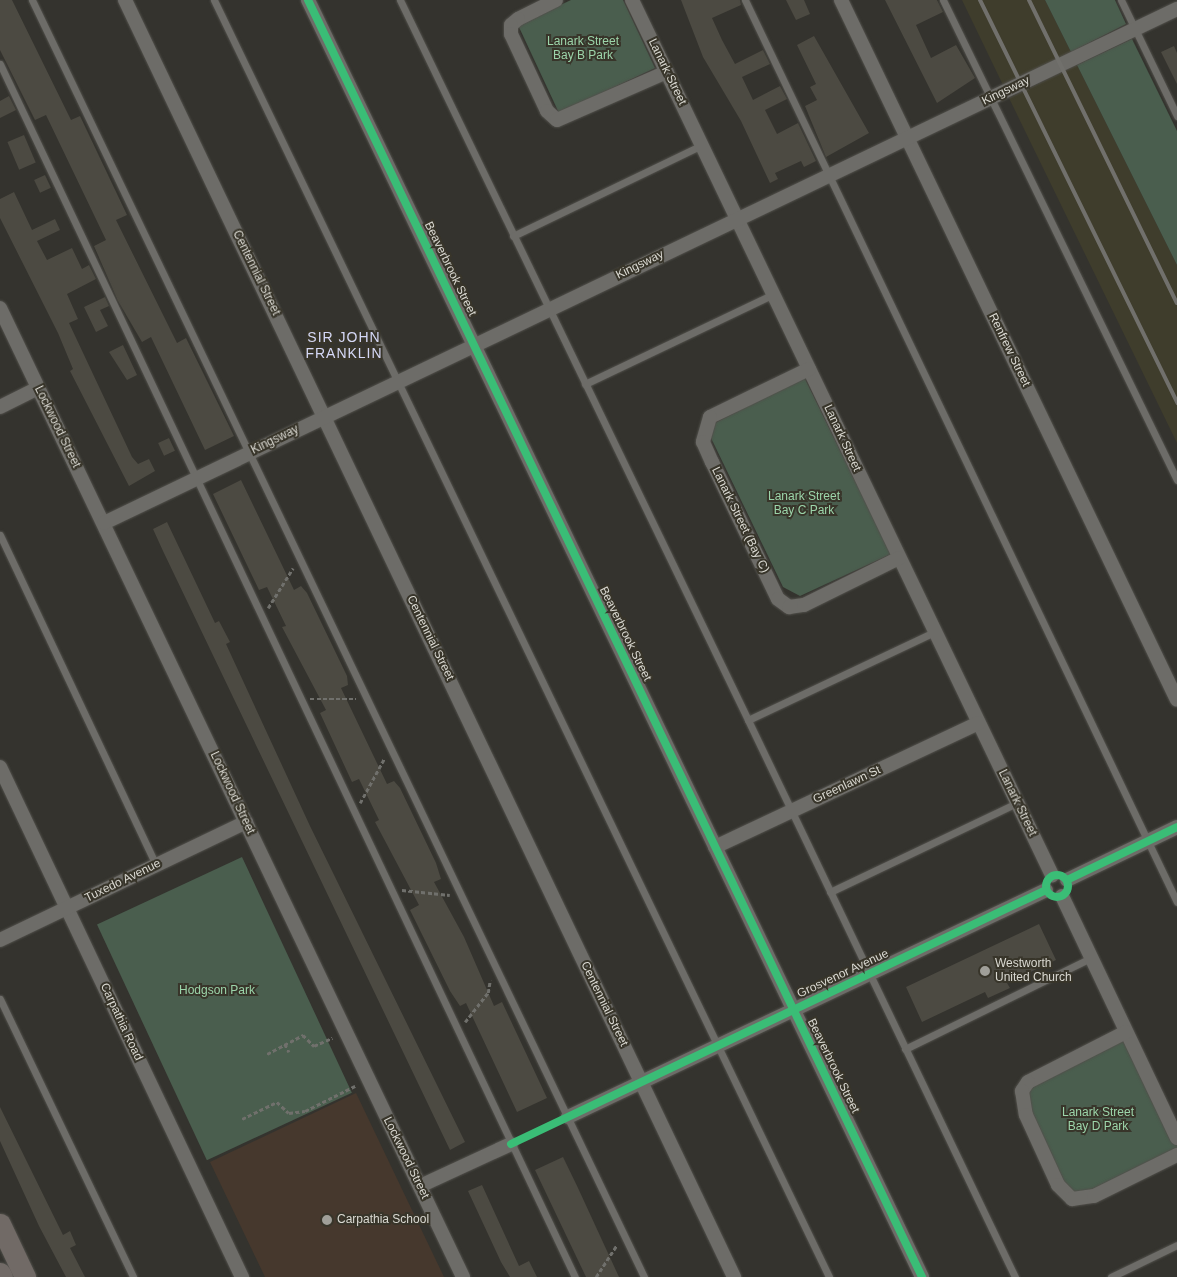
<!DOCTYPE html>
<html>
<head>
<meta charset="utf-8">
<style>
  body { margin:0 }
  #map { position:relative; width:1177px; height:1277px; overflow:hidden; background:#34332e; font-family:Helvetica,sans-serif }
  div>[style] { position:absolute }
  .built>* { inset:0; background:#3f3d2c }
  .education>* { inset:0; background:#46382d }
  .green>* { inset:0; background:#4a5e4e; transform-origin:0 0 }
  .building>* { inset:0; background:#4c4a42; transform-origin:0 0 }
  .path>* { height:2.5px; margin-top:-1.25px; transform-origin:0; background:repeating-linear-gradient(90deg,#70706c 0 4px,transparent 0 6.5px) }
  .roads { filter:drop-shadow(0 0 1px #51504b) drop-shadow(0 0 1px #51504b) }
  .lane>* { height:7px; margin:-3.5px; padding:0 3.5px; transform-origin:3.5px; border-radius:3.5px; background:#6d6c68 }
  .street>* { height:14px; margin:-7px; padding:0 7px; transform-origin:7px; border-radius:7px; background:#6d6c68 }
  .primary>* { height:21px; margin:-10.5px; padding:0 10.5px; transform-origin:10.5px; border-radius:10.5px; background:#716a66 }
  .rail>* { height:4px; margin:-2px; padding:0 2px; transform-origin:2px; border-radius:2px; background:#71706c }
  .cycleway>* { height:8px; margin:-4px; padding:0 4px; transform-origin:4px; border-radius:4px; background:#3abd76 }
  .cycleway>.ring { margin:-4px; padding:0; box-sizing:content-box; background:none; border:8px solid #3abd76; border-radius:50% }
  .dots>* { width:14px; height:14px; translate:-50% -50%; box-sizing:border-box; border:2px solid #38352a; border-radius:50% }
  span { translate:-50% -50%; white-space:nowrap; text-align:center; line-height:1.15; -webkit-text-stroke:4px #38352a; paint-order:stroke }
  .park-label { font-size:12px; color:#9cd5aa }
  .street-label { font-size:12px; color:#dad9d2 }
  .poi-label { font-size:12px; color:#dad9d2 }
  .left { translate:0 -50%; text-align:left }
  .neighbourhood-label { font-size:14px; color:#d6d9f6; letter-spacing:1px }
</style>
</head>
<body>
<div id="map">
  <div class="built">
    <i style="clip-path:polygon(962px 0,1045px 0,1071px 52px,1003px 85px)"></i>
    <i style="clip-path:polygon(1077px 65px,1177px 265px,1177px 443px,1009px 98px)"></i>
  </div>
  <div class="education">
    <i style="clip-path:polygon(356px 1093px,444px 1277px,265px 1277px,210px 1162px)"></i>
  </div>
  <div class="green">
    <i style="clip-path:polygon(571px 0,623px 0,655px 68px,559px 113px,518px 25px)"></i>
    <i style="clip-path:polygon(1045px 0,1115px 0,1126px 24px,1071px 52px)"></i>
    <i style="clip-path:polygon(1132px 39px,1177px 131px,1177px 265px,1077px 65px)"></i>
    <i style="clip-path:polygon(804px 377px,891px 554px,800px 596px,783px 587px,711px 438px,715px 423px)"></i>
    <i style="left:242px;top:857px;width:260px;height:160px;rotate:65deg"></i>
    <i style="clip-path:polygon(1126px 1032px,1177px 1138px,1177px 1155px,1072px 1199px,1022px 1091px)"></i>
  </div>
  <div class="building">
    <i style="clip-path:polygon(0 0,12px 0,71px 120px,80px 116px,127px 215px,116px 220px,177px 343px,186px 338px,234px 436px,205px 450px,151px 337px,142px 342px,118px 301px,94px 246px,106px 240px,46px 115px,35px 120px,0 50px)"></i>
    <i style="clip-path:polygon(681px 0,740px 0,741px 5px,712px 18px,722px 40px,735px 64px,763px 50px,770px 64px,742px 77px,753px 100px,780px 86px,787px 99px,765px 110px,777px 134px,798px 123px,816px 161px,804px 167px,801px 161px,775px 173px,778px 179px,770px 183px,741px 121px,703px 57px)"></i>
    <i style="clip-path:polygon(786px 0,804px 0,810px 14px,796px 20px)"></i>
    <i style="clip-path:polygon(885px 0,937px 0,943px 12px,916px 25px,931px 58px,956px 45px,975px 78px,937px 103px)"></i>
    <i style="clip-path:polygon(814px 36px,869px 133px,826px 157px,805px 106px,817px 100px,810px 87px,816px 84px,797px 45px)"></i>
    <i style="clip-path:polygon(1174px 46px,1177px 53px,1177px 84px,1161px 52px)"></i>
    <i style="clip-path:polygon(9px 96px,16px 110px,0 118px,0 101px)"></i>
    <i style="left:24px;top:135px;width:30px;height:18px;rotate:67deg"></i>
    <i style="left:45px;top:175px;width:14px;height:12px;rotate:65deg"></i>
    <i style="clip-path:polygon(14px 192px,32px 230px,55px 219px,60px 230px,37px 241px,47px 260px,72px 248px,82px 269px,89px 265px,96px 279px,67px 294px,78px 319px,69px 323px,132px 457px,138px 464px,149px 459px,155px 471px,129px 486px,70px 371px,73px 369px,58px 333px,0 218px,0 199px)"></i>
    <i style="clip-path:polygon(105px 297px,109px 306px,100px 310px,108px 326px,96px 332px,84px 307px)"></i>
    <i style="clip-path:polygon(123px 345px,137px 375px,127px 380px,109px 352px)"></i>
    <i style="left:169px;top:438px;width:14px;height:12px;rotate:65deg"></i>
    <i style="clip-path:polygon(241px 480px,294px 590px,301px 586px,307px 593px,347px 676px,348px 685px,341px 688px,387px 784px,394px 781px,400px 788px,436px 863px,441px 879px,434px 882px,464px 937px,494px 1006px,502px 1002px,547px 1098px,517px 1112px,466px 1003px,460px 1006px,450px 991px,410px 910px,419px 905px,375px 822px,379px 820px,359px 779px,352px 782px,320px 713px,326px 710px,282px 627px,286px 626px,267px 587px,259px 590px,213px 494px)"></i>
    <i style="clip-path:polygon(167px 522px,215px 623px,219px 621px,230px 642px,226px 644px,310px 826px,465px 1142px,450px 1150px,163px 551px,153px 529px)"></i>
    <i style="clip-path:polygon(1039px 924px,1056px 960px,1007px 983px,1010px 988px,988px 998px,985px 992px,922px 1022px,906px 987px)"></i>
    <i style="clip-path:polygon(0 1107px,63px 1235px,70px 1231px,76px 1245px,70px 1248px,85px 1277px,66px 1277px,39px 1226px,0 1141px)"></i>
    <i style="clip-path:polygon(563px 1157px,578px 1188px,619px 1277px,586px 1277px,535px 1170px)"></i>
    <i style="clip-path:polygon(482px 1185px,519px 1266px,529px 1261px,537px 1277px,510px 1277px,501px 1262px,468px 1191px)"></i>
  </div>
  <div class="path">
    <i style="left:268px;top:608px;width:47px;rotate:-58deg"></i>
    <i style="left:310px;top:699px;width:46px"></i>
    <i style="left:360px;top:803px;width:50px;rotate:-61.4deg"></i>
    <i style="left:402px;top:890px;width:48px;rotate:5.9deg"></i>
    <i style="left:465px;top:1022px;width:37px;rotate:-52deg"></i>
    <i style="left:488px;top:993px;width:13px;rotate:-81deg"></i>
    <i style="left:285px;top:1044px;width:9px;rotate:63deg"></i>
    <i style="left:267px;top:1054px;width:41px;rotate:-27.8deg"></i>
    <i style="left:303px;top:1035px;width:16px;rotate:45deg"></i>
    <i style="left:314px;top:1046px;width:20px;rotate:-24deg"></i>
    <i style="left:242px;top:1119px;width:39px;rotate:-26deg"></i>
    <i style="left:277px;top:1102px;width:16px;rotate:43deg"></i>
    <i style="left:289px;top:1113px;width:16px;rotate:-7deg"></i>
    <i style="left:305px;top:1111px;width:56px;rotate:-26.6deg"></i>
    <i style="left:596px;top:1277px;width:37px;rotate:-57deg"></i>
  </div>
  <div class="roads">
    <div class="lane">
      <i style="left:32px;top:0;width:1416px;rotate:64.39deg"></i>
      <i style="left:214px;top:0;width:1417px;rotate:64.28deg"></i>
      <i style="left:400px;top:0;width:800px;rotate:64.2deg"></i>
      <i style="left:748px;top:720px;width:206px;rotate:-25.3deg"></i>
      <i style="left:745px;top:0;width:1000px;rotate:64.41deg"></i>
      <i style="left:943px;top:0;width:534px;rotate:64.01deg"></i>
      <i style="left:1121px;top:0;width:129px;rotate:64.2deg"></i>
      <i style="left:0;top:64px;width:1342px;rotate:64.64deg"></i>
      <i style="left:513px;top:236px;width:210px;rotate:-25.7deg"></i>
      <i style="left:585px;top:384px;width:209px;rotate:-25.5deg"></i>
      <i style="left:0;top:535px;width:365px;rotate:64.7deg"></i>
      <i style="left:748px;top:720px;width:618px;rotate:64.39deg"></i>
      <i style="left:830px;top:892px;width:207px;rotate:-25.5deg"></i>
      <i style="left:0;top:999px;width:308px;rotate:64.4deg"></i>
      <i style="left:905px;top:1049px;width:207px;rotate:-26.1deg"></i>
      <i style="left:1111px;top:1277px;width:73px;rotate:-25.9deg"></i>
    </div>
    <div class="street">
      <i style="left:125px;top:0;width:1415px;rotate:64.5deg"></i>
      <i style="left:308px;top:0;width:1417px;rotate:64.32deg"></i>
      <i style="left:556px;top:0;width:42px;rotate:153.4deg"></i>
      <i style="left:518px;top:19px;width:9px;rotate:139deg"></i>
      <i style="left:511px;top:25px;width:9px;rotate:90deg"></i>
      <i style="left:511px;top:34px;width:85px;rotate:64.9deg"></i>
      <i style="left:547px;top:111px;width:13px;rotate:42deg"></i>
      <i style="left:557px;top:120px;width:120px;rotate:-23.6deg"></i>
      <i style="left:632px;top:0;width:971px;rotate:64.36deg"></i>
      <i style="left:841px;top:0;width:776px;rotate:64.36deg"></i>
      <i style="left:0;top:308px;width:1074px;rotate:64.46deg"></i>
      <i style="left:809px;top:369px;width:110px;rotate:154.1deg"></i>
      <i style="left:710px;top:417px;width:26px;rotate:106deg"></i>
      <i style="left:703px;top:442px;width:22px;rotate:66deg"></i>
      <i style="left:712px;top:462px;width:152px;rotate:64.3deg"></i>
      <i style="left:778px;top:599px;width:14px;rotate:36deg"></i>
      <i style="left:789px;top:607px;width:15px;rotate:-8deg"></i>
      <i style="left:804px;top:605px;width:106px;rotate:-26.3deg"></i>
      <i style="left:0;top:407px;width:42px;rotate:-26.6deg"></i>
      <i style="left:104px;top:523px;width:1190px;rotate:-25.6deg"></i>
      <i style="left:0;top:767px;width:565px;rotate:64.62deg"></i>
      <i style="left:715px;top:847px;width:291px;rotate:-25.2deg"></i>
      <i style="left:1067px;top:880px;width:122px;rotate:-25.7deg"></i>
      <i style="left:1062px;top:896px;width:268px;rotate:64.6deg"></i>
      <i style="left:0;top:940px;width:273px;rotate:-25.6deg"></i>
      <i style="left:1126px;top:1032px;width:110px;rotate:153deg"></i>
      <i style="left:1028px;top:1082px;width:11px;rotate:124deg"></i>
      <i style="left:1022px;top:1091px;width:24px;rotate:81deg"></i>
      <i style="left:1026px;top:1115px;width:77px;rotate:65.4deg"></i>
      <i style="left:1058px;top:1185px;width:20px;rotate:45deg"></i>
      <i style="left:1072px;top:1199px;width:22px;rotate:-8deg"></i>
      <i style="left:1094px;top:1196px;width:93px;rotate:-26.3deg"></i>
      <i style="left:568px;top:1117px;width:529px;rotate:-25.4deg"></i>
      <i style="left:420px;top:1186px;width:100px;rotate:-24.8deg"></i>
    </div>
    <div class="primary">
      <i style="left:0;top:1224px;width:59px;rotate:64.7deg"></i>
      <i style="left:0;top:1273px;width:4px;rotate:63deg"></i>
    </div>
  </div>
  <div class="rail">
    <i style="left:980px;top:0;width:449px;rotate:63.9deg"></i>
    <i style="left:1029px;top:0;width:337px;rotate:64deg"></i>
  </div>
  <div class="cycleway">
    <i style="left:308px;top:0;width:1417px;rotate:64.32deg"></i>
    <i class="ring" style="left:1046px;top:875px;width:14px;height:14px"></i>
    <i style="left:1067px;top:880px;width:122px;rotate:-25.7deg"></i>
    <i style="left:511px;top:1144px;width:592px;rotate:-25.4deg"></i>
  </div>
  <div class="dots">
    <i style="left:985px;top:971px;background:#a09f99"></i>
    <i style="left:327px;top:1220px;background:#a09f99"></i>
  </div>
  <div class="park-label">
    <span style="left:583px;top:49px">Lanark Street<br>Bay B Park</span>
    <span style="left:804px;top:504px">Lanark Street<br>Bay C Park</span>
    <span style="left:217px;top:991px">Hodgson Park</span>
    <span style="left:1098px;top:1120px">Lanark Street<br>Bay D Park</span>
  </div>
  <div class="street-label">
    <span style="left:667px;top:72px;rotate:64deg">Lanark Street</span>
    <span style="left:1006px;top:91px;rotate:-26deg">Kingsway</span>
    <span style="left:640px;top:265px;rotate:-26deg">Kingsway</span>
    <span style="left:450px;top:269px;rotate:64deg">Beaverbrook Street</span>
    <span style="left:256px;top:273px;rotate:64deg">Centennial Street</span>
    <span style="left:1009px;top:350px;rotate:64deg">Renfrew Street</span>
    <span style="left:57px;top:427px;rotate:64deg">Lockwood Street</span>
    <span style="left:842px;top:438px;rotate:65deg">Lanark Street</span>
    <span style="left:275px;top:440px;rotate:-26deg">Kingsway</span>
    <span style="left:740px;top:520px;rotate:64deg">Lanark Street (Bay C)</span>
    <span style="left:625px;top:634px;rotate:64deg">Beaverbrook Street</span>
    <span style="left:430px;top:638px;rotate:64deg">Centennial Street</span>
    <span style="left:847px;top:785px;rotate:-25deg">Greenlawn St</span>
    <span style="left:232px;top:793px;rotate:65deg">Lockwood Street</span>
    <span style="left:1017px;top:803px;rotate:64deg">Lanark Street</span>
    <span style="left:123px;top:881px;rotate:-26deg">Tuxedo Avenue</span>
    <span style="left:843px;top:974px;rotate:-25deg">Grosvenor Avenue</span>
    <span style="left:604px;top:1004px;rotate:64deg">Centennial Street</span>
    <span style="left:121px;top:1022px;rotate:65deg">Carpathia Road</span>
    <span style="left:833px;top:1066px;rotate:64deg">Beaverbrook Street</span>
    <span style="left:406px;top:1158px;rotate:64deg">Lockwood Street</span>
  </div>
  <div class="poi-label">
    <span class="left" style="left:995px;top:971px">Westworth<br>United Church</span>
    <span class="left" style="left:337px;top:1220px">Carpathia School</span>
  </div>
  <div class="neighbourhood-label">
    <span style="left:344px;top:345px">SIR JOHN<br>FRANKLIN</span>
  </div>
</div>
</body>
</html>
